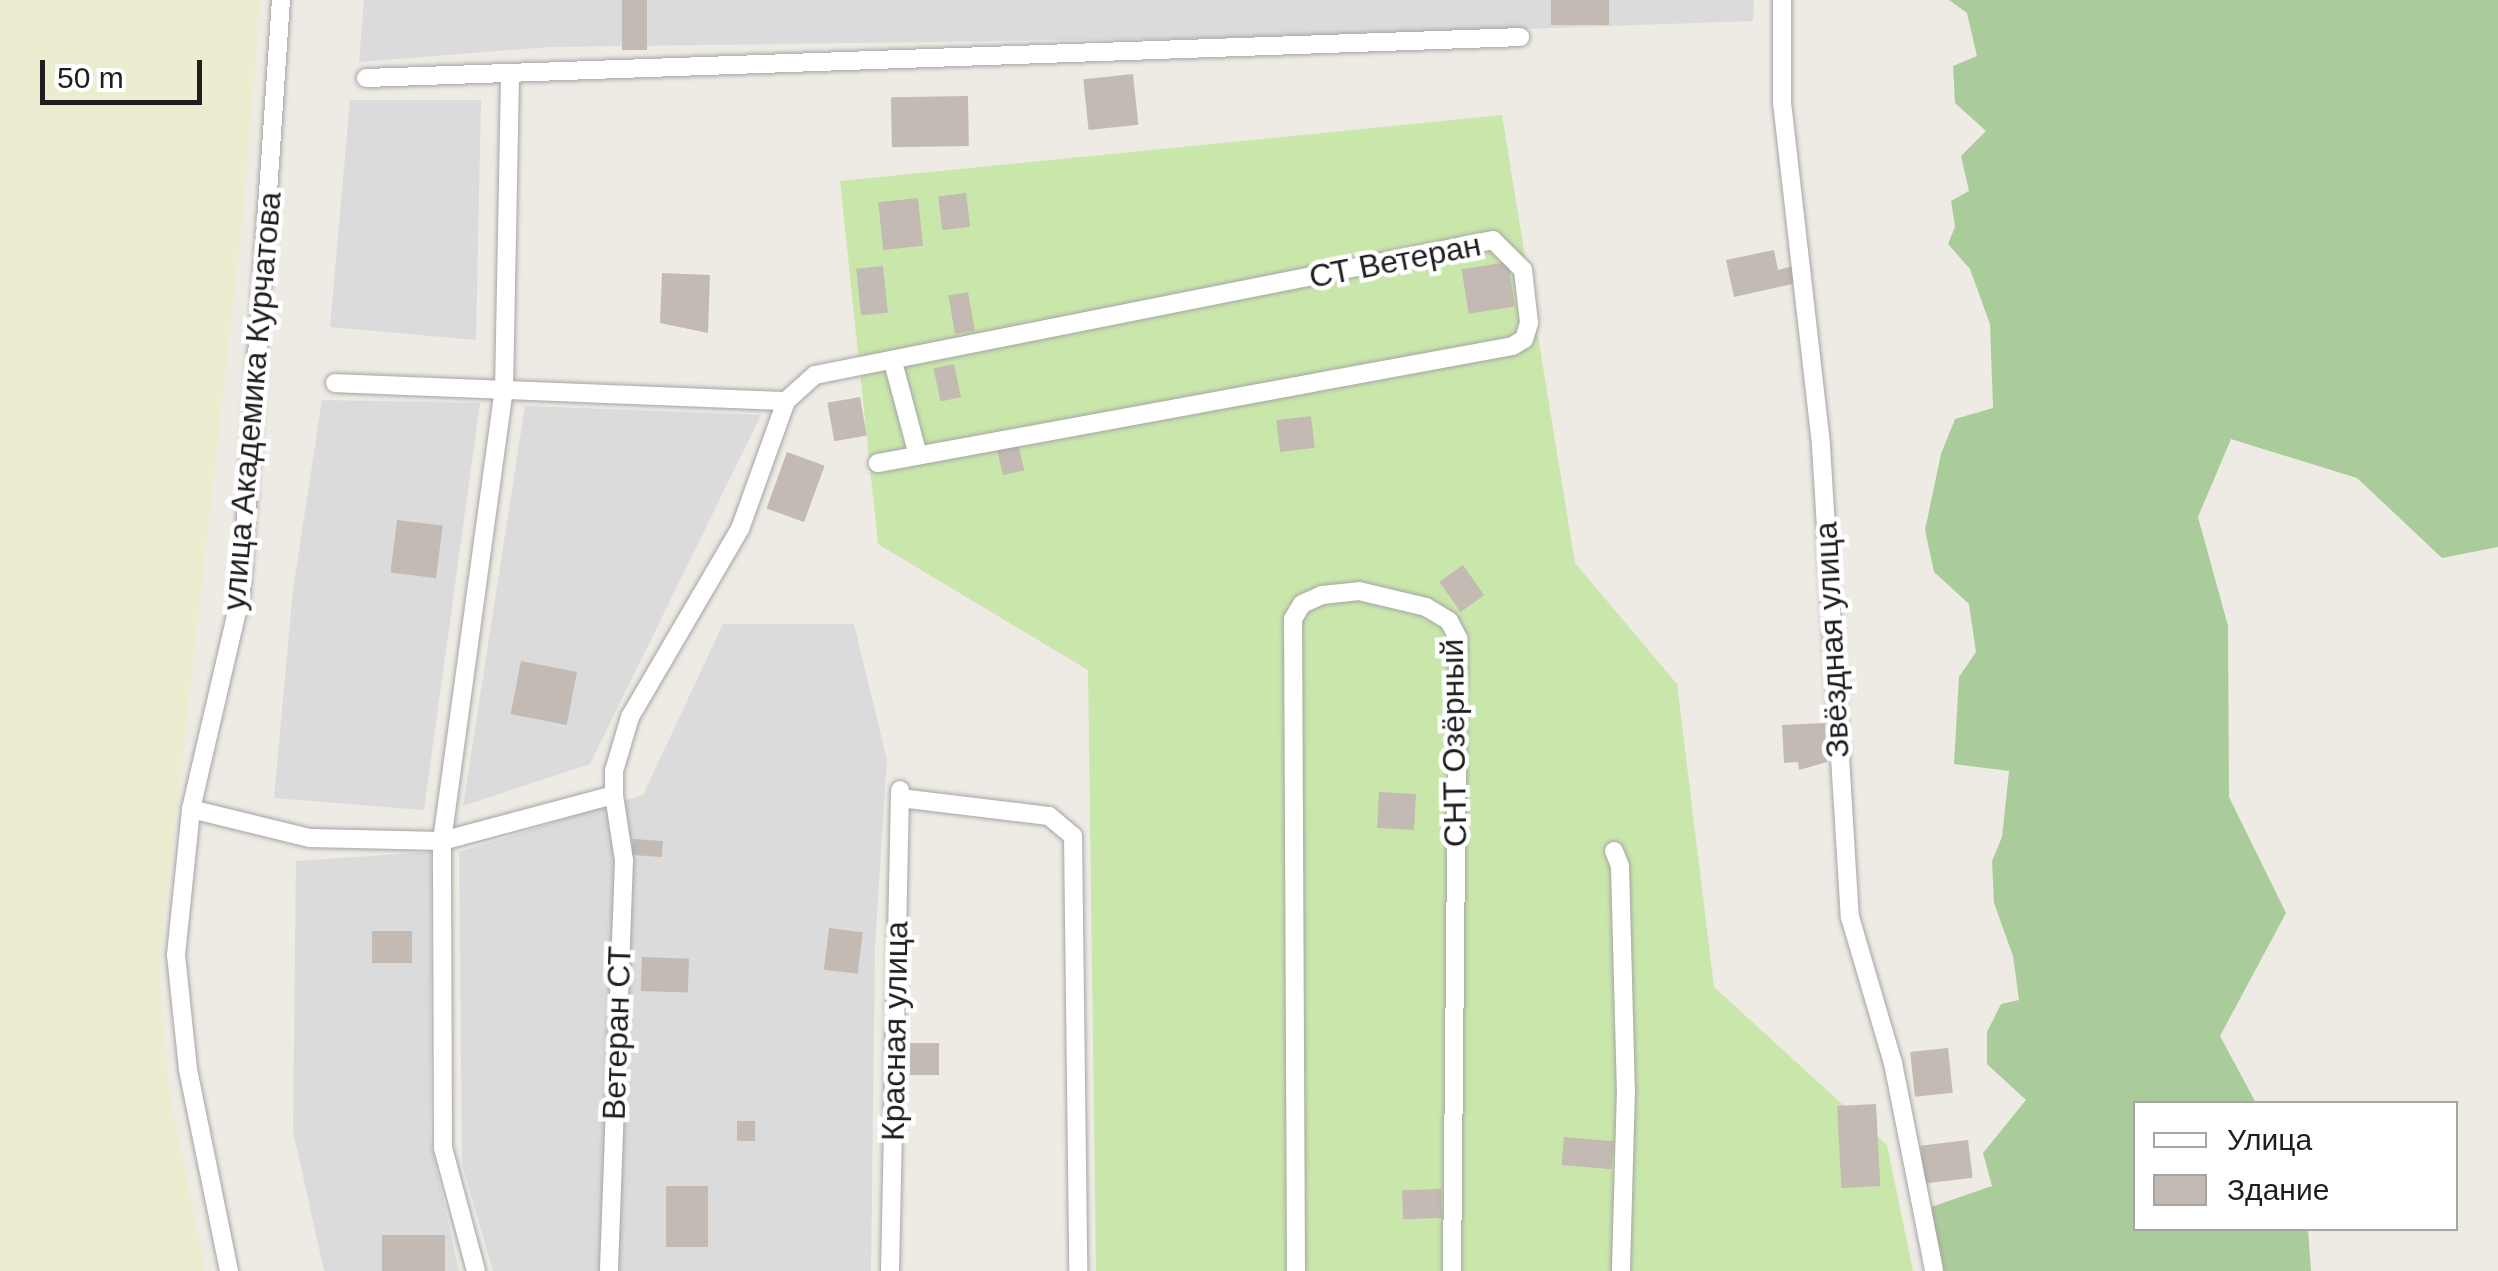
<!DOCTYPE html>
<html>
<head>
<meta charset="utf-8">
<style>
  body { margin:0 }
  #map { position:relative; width:2498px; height:1271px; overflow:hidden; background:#eeeae4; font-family:Helvetica,sans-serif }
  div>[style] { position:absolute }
  .residential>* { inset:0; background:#dcdbdb }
  .farmland>* { inset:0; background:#ebecd0 }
  .grass>* { inset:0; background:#cae7ab }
  .forest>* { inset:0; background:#aacc9a }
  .building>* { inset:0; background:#c3bab3; transform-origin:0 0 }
  .roads { filter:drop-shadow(0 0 2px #a5a5a5) drop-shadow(0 0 2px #a5a5a5) }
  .minor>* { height:18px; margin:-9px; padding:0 9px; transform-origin:9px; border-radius:9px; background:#fff }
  span { translate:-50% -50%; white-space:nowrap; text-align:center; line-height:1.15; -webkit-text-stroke:9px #fff; paint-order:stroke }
  .street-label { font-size:32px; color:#1e1e1e }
  .legend { position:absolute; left:2133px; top:1101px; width:325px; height:130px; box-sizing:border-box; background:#fff; border:2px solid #a5a5a5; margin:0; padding:12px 18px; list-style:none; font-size:30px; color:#1e1e1e }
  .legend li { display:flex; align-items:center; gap:20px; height:50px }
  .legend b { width:50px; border:2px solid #a5a5a5 }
  .scale { position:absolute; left:40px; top:60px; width:162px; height:45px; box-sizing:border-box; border:5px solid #1e1e1e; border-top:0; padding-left:12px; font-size:30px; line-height:35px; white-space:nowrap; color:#1e1e1e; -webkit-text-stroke:8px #fff; paint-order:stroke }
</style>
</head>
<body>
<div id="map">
  <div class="residential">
    <i style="clip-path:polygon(364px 0,1754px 0,1753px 21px,1298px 37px,549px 47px,359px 62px)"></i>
    <i style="clip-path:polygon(350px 100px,481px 100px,476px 340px,330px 327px)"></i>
    <i style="clip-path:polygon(322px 400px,480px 403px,424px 810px,274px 798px,293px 590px)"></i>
    <i style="clip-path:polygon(525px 406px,761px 415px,590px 764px,463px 806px)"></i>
    <i style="clip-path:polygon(723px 624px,854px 624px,887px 760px,875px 945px,871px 1271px,493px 1271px,462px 1164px,459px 852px,643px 795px)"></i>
    <i style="clip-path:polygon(431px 852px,430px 1139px,459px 1271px,324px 1271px,293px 1131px,296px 861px)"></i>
  </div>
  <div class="farmland">
    <i style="clip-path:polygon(0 0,260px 0,243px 215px,159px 967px,168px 1087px,205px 1271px,0 1271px)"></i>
  </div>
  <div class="grass">
    <i style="clip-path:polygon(1502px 115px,1575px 563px,1677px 684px,1714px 987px,1887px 1145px,1913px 1271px,1096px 1271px,1088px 670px,878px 544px,840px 181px)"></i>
  </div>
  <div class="forest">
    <i style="clip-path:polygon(1949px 0,2498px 0,2498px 547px,2442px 558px,2357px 478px,2231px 439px,2198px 517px,2228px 626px,2229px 797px,2286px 913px,2220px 1036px,2256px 1103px,2136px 1104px,2136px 1228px,2308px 1229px,2311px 1271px,1943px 1271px,1931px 1207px,1992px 1186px,1983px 1153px,2026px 1100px,1987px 1064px,1987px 1032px,2001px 1004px,2019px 1000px,2013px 956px,1994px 903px,1992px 861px,2002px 837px,2009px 771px,1954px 764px,1959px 677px,1976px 652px,1969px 604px,1934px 572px,1925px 530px,1941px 454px,1955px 419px,1993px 408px,1990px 324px,1970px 269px,1948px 244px,1955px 227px,1951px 201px,1969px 191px,1961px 156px,1986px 131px,1955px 103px,1953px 66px,1977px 56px,1967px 13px)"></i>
  </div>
  <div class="building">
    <i style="left:622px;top:0;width:25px;height:50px"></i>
    <i style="left:1551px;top:0;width:58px;height:25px"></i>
    <i style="left:1133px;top:74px;width:51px;height:50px;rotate:84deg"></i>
    <i style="left:968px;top:96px;width:50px;height:77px;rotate:89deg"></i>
    <i style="left:966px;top:193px;width:34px;height:28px;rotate:83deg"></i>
    <i style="left:918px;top:198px;width:48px;height:40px;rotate:84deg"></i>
    <i style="clip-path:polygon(1774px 250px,1778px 270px,1793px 266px,1797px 283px,1734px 297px,1726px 260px)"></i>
    <i style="left:1508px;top:262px;width:45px;height:47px;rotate:81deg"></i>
    <i style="left:883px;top:266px;width:47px;height:27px;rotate:84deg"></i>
    <i style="clip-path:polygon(662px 273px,710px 275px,708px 333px,660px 323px)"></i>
    <i style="left:968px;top:292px;width:39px;height:20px;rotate:80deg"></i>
    <i style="left:954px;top:364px;width:34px;height:21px;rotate:78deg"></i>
    <i style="left:860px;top:397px;width:39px;height:33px;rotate:80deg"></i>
    <i style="left:1311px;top:416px;width:32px;height:35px;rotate:83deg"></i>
    <i style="left:1018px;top:443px;width:28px;height:22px;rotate:77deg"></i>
    <i style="left:787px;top:452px;width:40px;height:60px;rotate:20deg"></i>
    <i style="left:397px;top:520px;width:46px;height:53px;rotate:7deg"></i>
    <i style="left:1463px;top:565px;width:37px;height:29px;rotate:55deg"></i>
    <i style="left:521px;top:661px;width:57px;height:54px;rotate:11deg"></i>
    <i style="clip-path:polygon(1825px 723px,1827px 762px,1799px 770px,1798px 762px,1784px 763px,1782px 725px)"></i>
    <i style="left:1379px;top:792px;width:37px;height:36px;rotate:3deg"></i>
    <i style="left:633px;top:839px;width:30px;height:16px;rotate:4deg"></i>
    <i style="left:829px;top:928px;width:34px;height:42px;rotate:7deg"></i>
    <i style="left:372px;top:931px;width:40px;height:32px"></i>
    <i style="left:642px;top:957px;width:47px;height:34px;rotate:2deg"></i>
    <i style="left:910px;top:1043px;width:29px;height:32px"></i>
    <i style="left:1948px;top:1048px;width:45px;height:38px;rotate:84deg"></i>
    <i style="left:1876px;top:1104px;width:82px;height:39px;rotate:87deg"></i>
    <i style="left:737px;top:1121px;width:18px;height:20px"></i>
    <i style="left:1564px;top:1137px;width:50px;height:28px;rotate:5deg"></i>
    <i style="left:1968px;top:1140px;width:38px;height:48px;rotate:83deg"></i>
    <i style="left:666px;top:1186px;width:42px;height:61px"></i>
    <i style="left:1441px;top:1189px;width:29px;height:39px;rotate:88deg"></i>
    <i style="left:382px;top:1235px;width:63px;height:36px"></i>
  </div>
  <div class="roads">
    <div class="minor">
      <i style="left:1782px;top:0;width:102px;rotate:90deg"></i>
      <i style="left:1782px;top:102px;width:346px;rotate:83.5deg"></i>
      <i style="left:1821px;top:446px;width:472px;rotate:86.5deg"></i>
      <i style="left:1850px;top:917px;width:152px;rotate:73.6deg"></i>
      <i style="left:1893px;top:1063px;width:212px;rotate:78.8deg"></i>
      <i style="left:366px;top:78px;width:1155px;rotate:-2.03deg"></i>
      <i style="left:893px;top:362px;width:96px;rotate:75deg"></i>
      <i style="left:335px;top:383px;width:451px;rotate:2.3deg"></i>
      <i style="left:614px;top:795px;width:24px;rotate:-90deg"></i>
      <i style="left:614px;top:771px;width:56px;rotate:-73.5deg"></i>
      <i style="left:630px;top:717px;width:218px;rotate:-59.7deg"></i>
      <i style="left:740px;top:529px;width:136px;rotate:-70.2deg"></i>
      <i style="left:786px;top:401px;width:39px;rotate:-42deg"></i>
      <i style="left:815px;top:375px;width:691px;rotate:-11.26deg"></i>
      <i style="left:1493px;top:240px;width:42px;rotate:45deg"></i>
      <i style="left:1523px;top:270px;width:53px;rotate:83.5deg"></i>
      <i style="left:1529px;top:323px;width:17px;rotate:107deg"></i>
      <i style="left:1524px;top:339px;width:13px;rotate:148deg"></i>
      <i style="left:1513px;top:346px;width:646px;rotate:169.56deg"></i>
      <i style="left:900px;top:798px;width:150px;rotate:6.9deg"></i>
      <i style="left:1049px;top:816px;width:31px;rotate:40deg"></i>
      <i style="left:1073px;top:836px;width:435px;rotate:89.3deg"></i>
      <i style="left:191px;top:809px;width:122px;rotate:13.7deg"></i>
      <i style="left:310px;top:838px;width:132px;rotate:1.3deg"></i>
      <i style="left:442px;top:841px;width:178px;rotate:-15deg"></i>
      <i style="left:614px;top:795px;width:66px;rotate:81.3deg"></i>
      <i style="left:624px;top:860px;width:411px;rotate:92.1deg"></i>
      <i style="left:1614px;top:851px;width:16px;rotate:68deg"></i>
      <i style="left:1620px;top:866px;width:223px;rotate:88.5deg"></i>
      <i style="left:1626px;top:1089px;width:182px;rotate:91.6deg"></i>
      <i style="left:229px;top:1271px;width:206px;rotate:-101.5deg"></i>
      <i style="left:188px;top:1069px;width:115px;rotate:-96deg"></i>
      <i style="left:176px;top:955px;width:147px;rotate:-84.1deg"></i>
      <i style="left:191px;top:809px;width:221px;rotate:-76.9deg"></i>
      <i style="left:241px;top:594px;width:595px;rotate:-86.15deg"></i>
      <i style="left:476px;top:1271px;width:127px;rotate:-105deg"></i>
      <i style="left:443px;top:1148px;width:307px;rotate:-90.2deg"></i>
      <i style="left:442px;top:841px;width:455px;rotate:-82.2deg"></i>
      <i style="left:504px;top:390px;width:315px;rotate:-88.9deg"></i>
      <i style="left:890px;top:1271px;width:481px;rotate:-88.8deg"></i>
      <i style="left:1296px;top:1271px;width:652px;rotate:-90.26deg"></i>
      <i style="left:1293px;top:619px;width:17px;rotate:-59deg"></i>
      <i style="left:1302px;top:604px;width:22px;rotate:-24deg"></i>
      <i style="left:1322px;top:595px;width:37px;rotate:-6deg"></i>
      <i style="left:1359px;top:591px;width:69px;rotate:13.4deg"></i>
      <i style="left:1426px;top:607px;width:27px;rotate:31deg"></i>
      <i style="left:1449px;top:621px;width:19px;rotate:62deg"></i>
      <i style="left:1458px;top:638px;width:633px;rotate:90.54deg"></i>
    </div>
  </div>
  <div class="street-label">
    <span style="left:1395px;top:261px;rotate:-11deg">СТ Ветеран</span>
    <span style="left:252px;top:401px;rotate:-85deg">улица Академика Курчатова</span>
    <span style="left:1832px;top:640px;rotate:-93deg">Звёздная улица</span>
    <span style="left:1454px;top:743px;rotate:-91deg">СНТ Озёрный</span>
    <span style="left:895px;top:1031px;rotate:-89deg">Красная улица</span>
    <span style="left:617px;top:1033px;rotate:-88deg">Ветеран СТ</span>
  </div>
  <ul class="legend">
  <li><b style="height:12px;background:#fff"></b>Улица</li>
  <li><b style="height:28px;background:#c3bab3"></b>Здание</li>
  </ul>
  <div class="scale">50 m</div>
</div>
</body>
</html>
